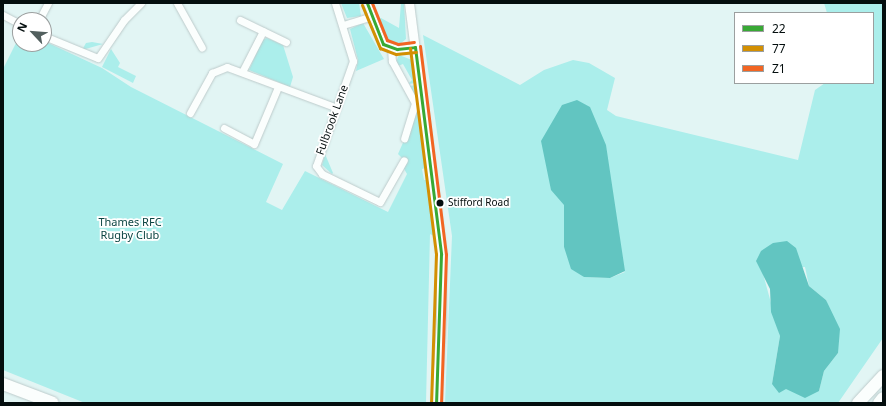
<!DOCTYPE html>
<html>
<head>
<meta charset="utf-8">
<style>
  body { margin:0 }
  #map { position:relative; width:886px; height:406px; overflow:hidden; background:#e2f5f4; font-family:"Noto Sans",sans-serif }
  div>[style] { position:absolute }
  .green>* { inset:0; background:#abeeeb }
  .water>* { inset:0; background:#62c5c1 }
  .roads { filter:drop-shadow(0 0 1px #bdcbcb) drop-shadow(0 0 1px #bdcbcb) }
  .street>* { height:7px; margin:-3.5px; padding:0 3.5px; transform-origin:3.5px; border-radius:3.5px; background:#fbfefd }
  .secondary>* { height:9px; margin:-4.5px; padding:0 4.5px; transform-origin:4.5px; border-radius:4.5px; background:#fbfefd }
  .highway>* { height:12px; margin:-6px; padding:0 6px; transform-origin:6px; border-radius:6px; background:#fbfefd }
  .bus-1>* { height:3px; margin:-1.5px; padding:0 1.5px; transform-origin:1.5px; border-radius:1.5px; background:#39a935 }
  .bus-2>* { height:3px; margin:-1.5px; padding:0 1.5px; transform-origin:1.5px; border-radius:1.5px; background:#d38f02 }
  .bus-3>* { height:3px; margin:-1.5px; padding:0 1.5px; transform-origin:1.5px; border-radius:1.5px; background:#f26522 }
  .dots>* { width:11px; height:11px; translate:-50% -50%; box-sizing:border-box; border:2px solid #fff; border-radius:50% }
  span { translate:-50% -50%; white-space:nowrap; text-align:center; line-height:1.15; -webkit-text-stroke:3.5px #fff; paint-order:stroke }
  .bus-label { font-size:10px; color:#040e0e }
  .left { translate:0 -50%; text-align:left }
  .street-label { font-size:11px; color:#040e0e }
  .park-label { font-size:11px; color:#0b4442 }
  .frame { position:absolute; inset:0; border:4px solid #040e0e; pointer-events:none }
  .legend { position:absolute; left:734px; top:12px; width:140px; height:72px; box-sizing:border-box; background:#fff; border:1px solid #9b9f9f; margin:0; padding:5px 7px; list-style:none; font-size:12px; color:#040e0e }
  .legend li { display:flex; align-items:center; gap:8px; height:20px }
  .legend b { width:20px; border:1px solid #9b9f9f }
  .north { position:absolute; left:12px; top:12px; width:40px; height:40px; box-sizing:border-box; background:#fff; border:1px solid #9b9f9f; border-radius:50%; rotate:296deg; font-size:11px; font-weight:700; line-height:16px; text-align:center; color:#040e0e }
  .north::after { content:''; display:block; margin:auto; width:14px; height:18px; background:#525f5e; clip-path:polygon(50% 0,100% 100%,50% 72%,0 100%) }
</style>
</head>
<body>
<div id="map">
  <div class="green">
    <i style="clip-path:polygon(341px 3px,359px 3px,361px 16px,347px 18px)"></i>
    <i style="clip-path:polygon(401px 3px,404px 3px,406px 39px,400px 44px,386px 39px,375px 21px,381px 18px,399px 28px)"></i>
    <i style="clip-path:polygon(evenodd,824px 3px,883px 3px,883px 338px,838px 403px,445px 403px,452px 236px,423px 35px,520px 85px,544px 70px,573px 60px,589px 63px,615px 78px,607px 110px,616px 116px,798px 160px,815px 90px,825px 83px,873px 83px,873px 13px,827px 13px,824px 3px,564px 205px,625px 272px,610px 278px,584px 277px,564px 247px,564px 205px,824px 3px,805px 267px,809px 286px,826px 300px,838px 353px,824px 371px,819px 391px,772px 384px,780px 336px,762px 270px,805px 267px)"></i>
    <i style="clip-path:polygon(363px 23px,384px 59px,356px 71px,358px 60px,350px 29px)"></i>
    <i style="clip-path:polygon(20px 35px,20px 44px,44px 41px,102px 68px,131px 87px,283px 164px,266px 202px,282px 210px,305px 171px,388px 212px,407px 174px,403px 167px,406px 162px,398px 154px,417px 111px,409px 86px,417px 85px,425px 168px,422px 169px,424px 180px,427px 180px,434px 236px,430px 234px,426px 403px,85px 403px,3px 370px,3px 69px)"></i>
    <i style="clip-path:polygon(267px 38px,283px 45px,293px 77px,290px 87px,249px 70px,262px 40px)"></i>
    <i style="clip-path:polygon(86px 43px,92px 42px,103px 44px,82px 50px)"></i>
    <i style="clip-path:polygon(111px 49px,120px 63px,118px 67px,136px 76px,133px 83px,102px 67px)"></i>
    <i style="clip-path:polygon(399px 55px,412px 60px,416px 83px,408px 84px,412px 80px,403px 64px,398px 66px,396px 62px)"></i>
    <i style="clip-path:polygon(325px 154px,333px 173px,332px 174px,322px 165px)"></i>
  </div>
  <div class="water">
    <i style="clip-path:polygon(577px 100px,590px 107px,606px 145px,625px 271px,610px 278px,584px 277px,571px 269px,564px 247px,564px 205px,551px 190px,541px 141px,562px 105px)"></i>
    <i style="clip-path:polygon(787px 241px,796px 248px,809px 286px,826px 300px,840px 329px,838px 353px,824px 371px,819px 391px,805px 398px,786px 389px,779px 393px,772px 384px,780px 336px,771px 312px,770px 289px,756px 261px,761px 251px,773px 243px)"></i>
  </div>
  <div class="roads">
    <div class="street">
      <i style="left:177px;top:3px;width:51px;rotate:60.9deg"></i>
      <i style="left:335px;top:3px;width:61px;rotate:72.8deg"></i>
      <i style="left:353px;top:61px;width:111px;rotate:109.4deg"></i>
      <i style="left:316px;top:166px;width:10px;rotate:53deg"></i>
      <i style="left:322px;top:174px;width:64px;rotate:25.8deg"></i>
      <i style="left:380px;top:202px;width:48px;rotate:-60.3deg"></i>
      <i style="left:367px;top:3px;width:44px;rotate:68.7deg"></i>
      <i style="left:383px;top:44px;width:15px;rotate:20deg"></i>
      <i style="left:397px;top:49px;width:18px;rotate:-6deg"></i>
      <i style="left:3px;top:15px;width:19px;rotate:28deg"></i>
      <i style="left:39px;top:20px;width:19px;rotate:-62deg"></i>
      <i style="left:240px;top:20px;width:51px;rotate:25.6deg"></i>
      <i style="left:343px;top:25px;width:28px;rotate:-17deg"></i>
      <i style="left:44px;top:36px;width:58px;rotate:22.2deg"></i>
      <i style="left:98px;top:58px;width:46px;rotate:-55.6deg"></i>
      <i style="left:124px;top:20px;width:24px;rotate:-45deg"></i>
      <i style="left:391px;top:48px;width:13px;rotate:86deg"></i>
      <i style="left:392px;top:61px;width:48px;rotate:61.3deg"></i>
      <i style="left:415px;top:103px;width:37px;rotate:107deg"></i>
      <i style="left:242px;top:72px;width:46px;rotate:-62.9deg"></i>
      <i style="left:190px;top:113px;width:46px;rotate:-61.2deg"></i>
      <i style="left:212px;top:73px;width:16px;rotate:-22deg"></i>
      <i style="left:227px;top:67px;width:117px;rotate:20.4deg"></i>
      <i style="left:224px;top:128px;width:34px;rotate:28deg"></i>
      <i style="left:254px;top:144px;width:62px;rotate:-67.2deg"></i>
    </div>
    <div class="secondary">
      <i style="left:409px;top:3px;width:253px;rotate:82.7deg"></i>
      <i style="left:441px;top:254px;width:63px;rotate:90deg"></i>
      <i style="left:441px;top:317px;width:86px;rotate:93.3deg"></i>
    </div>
    <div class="highway">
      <i style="left:3px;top:384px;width:53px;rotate:20.8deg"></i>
      <i style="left:858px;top:403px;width:37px;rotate:-47deg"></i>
      <i style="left:879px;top:403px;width:6px;rotate:-51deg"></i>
    </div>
  </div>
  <div class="bus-1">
    <i style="left:367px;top:3px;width:44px;rotate:68.7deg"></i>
    <i style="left:383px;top:44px;width:15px;rotate:20deg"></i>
    <i style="left:397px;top:49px;width:18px;rotate:-6deg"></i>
    <i style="left:415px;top:47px;width:209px;rotate:82.8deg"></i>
    <i style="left:441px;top:254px;width:149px;rotate:91.9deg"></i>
  </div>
  <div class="bus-2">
    <i style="left:362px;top:5px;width:47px;rotate:67.3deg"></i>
    <i style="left:380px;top:48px;width:17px;rotate:21deg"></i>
    <i style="left:396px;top:54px;width:20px;rotate:-6deg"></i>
    <i style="left:410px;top:48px;width:208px;rotate:82.8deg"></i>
    <i style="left:436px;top:254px;width:149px;rotate:91.9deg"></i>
  </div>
  <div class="bus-3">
    <i style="left:372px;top:3px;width:40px;rotate:68deg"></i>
    <i style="left:387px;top:40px;width:12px;rotate:20deg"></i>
    <i style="left:398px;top:44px;width:16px;rotate:-7deg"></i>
    <i style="left:420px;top:46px;width:210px;rotate:82.9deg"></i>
    <i style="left:446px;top:254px;width:149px;rotate:91.9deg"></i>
  </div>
  <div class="dots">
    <i style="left:440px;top:203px;background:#040e0e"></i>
  </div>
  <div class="bus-label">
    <span class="left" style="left:448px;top:203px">Stifford Road</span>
  </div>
  <div class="street-label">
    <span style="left:332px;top:120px;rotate:-70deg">Fulbrook Lane</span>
  </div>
  <div class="park-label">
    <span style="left:130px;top:229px">Thames RFC<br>Rugby Club</span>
  </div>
  <div class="frame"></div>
  <ul class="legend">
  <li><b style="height:5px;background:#39a935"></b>22</li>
  <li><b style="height:5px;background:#d38f02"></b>77</li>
  <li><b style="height:5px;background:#f26522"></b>Z1</li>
  </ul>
  <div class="north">N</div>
</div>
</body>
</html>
